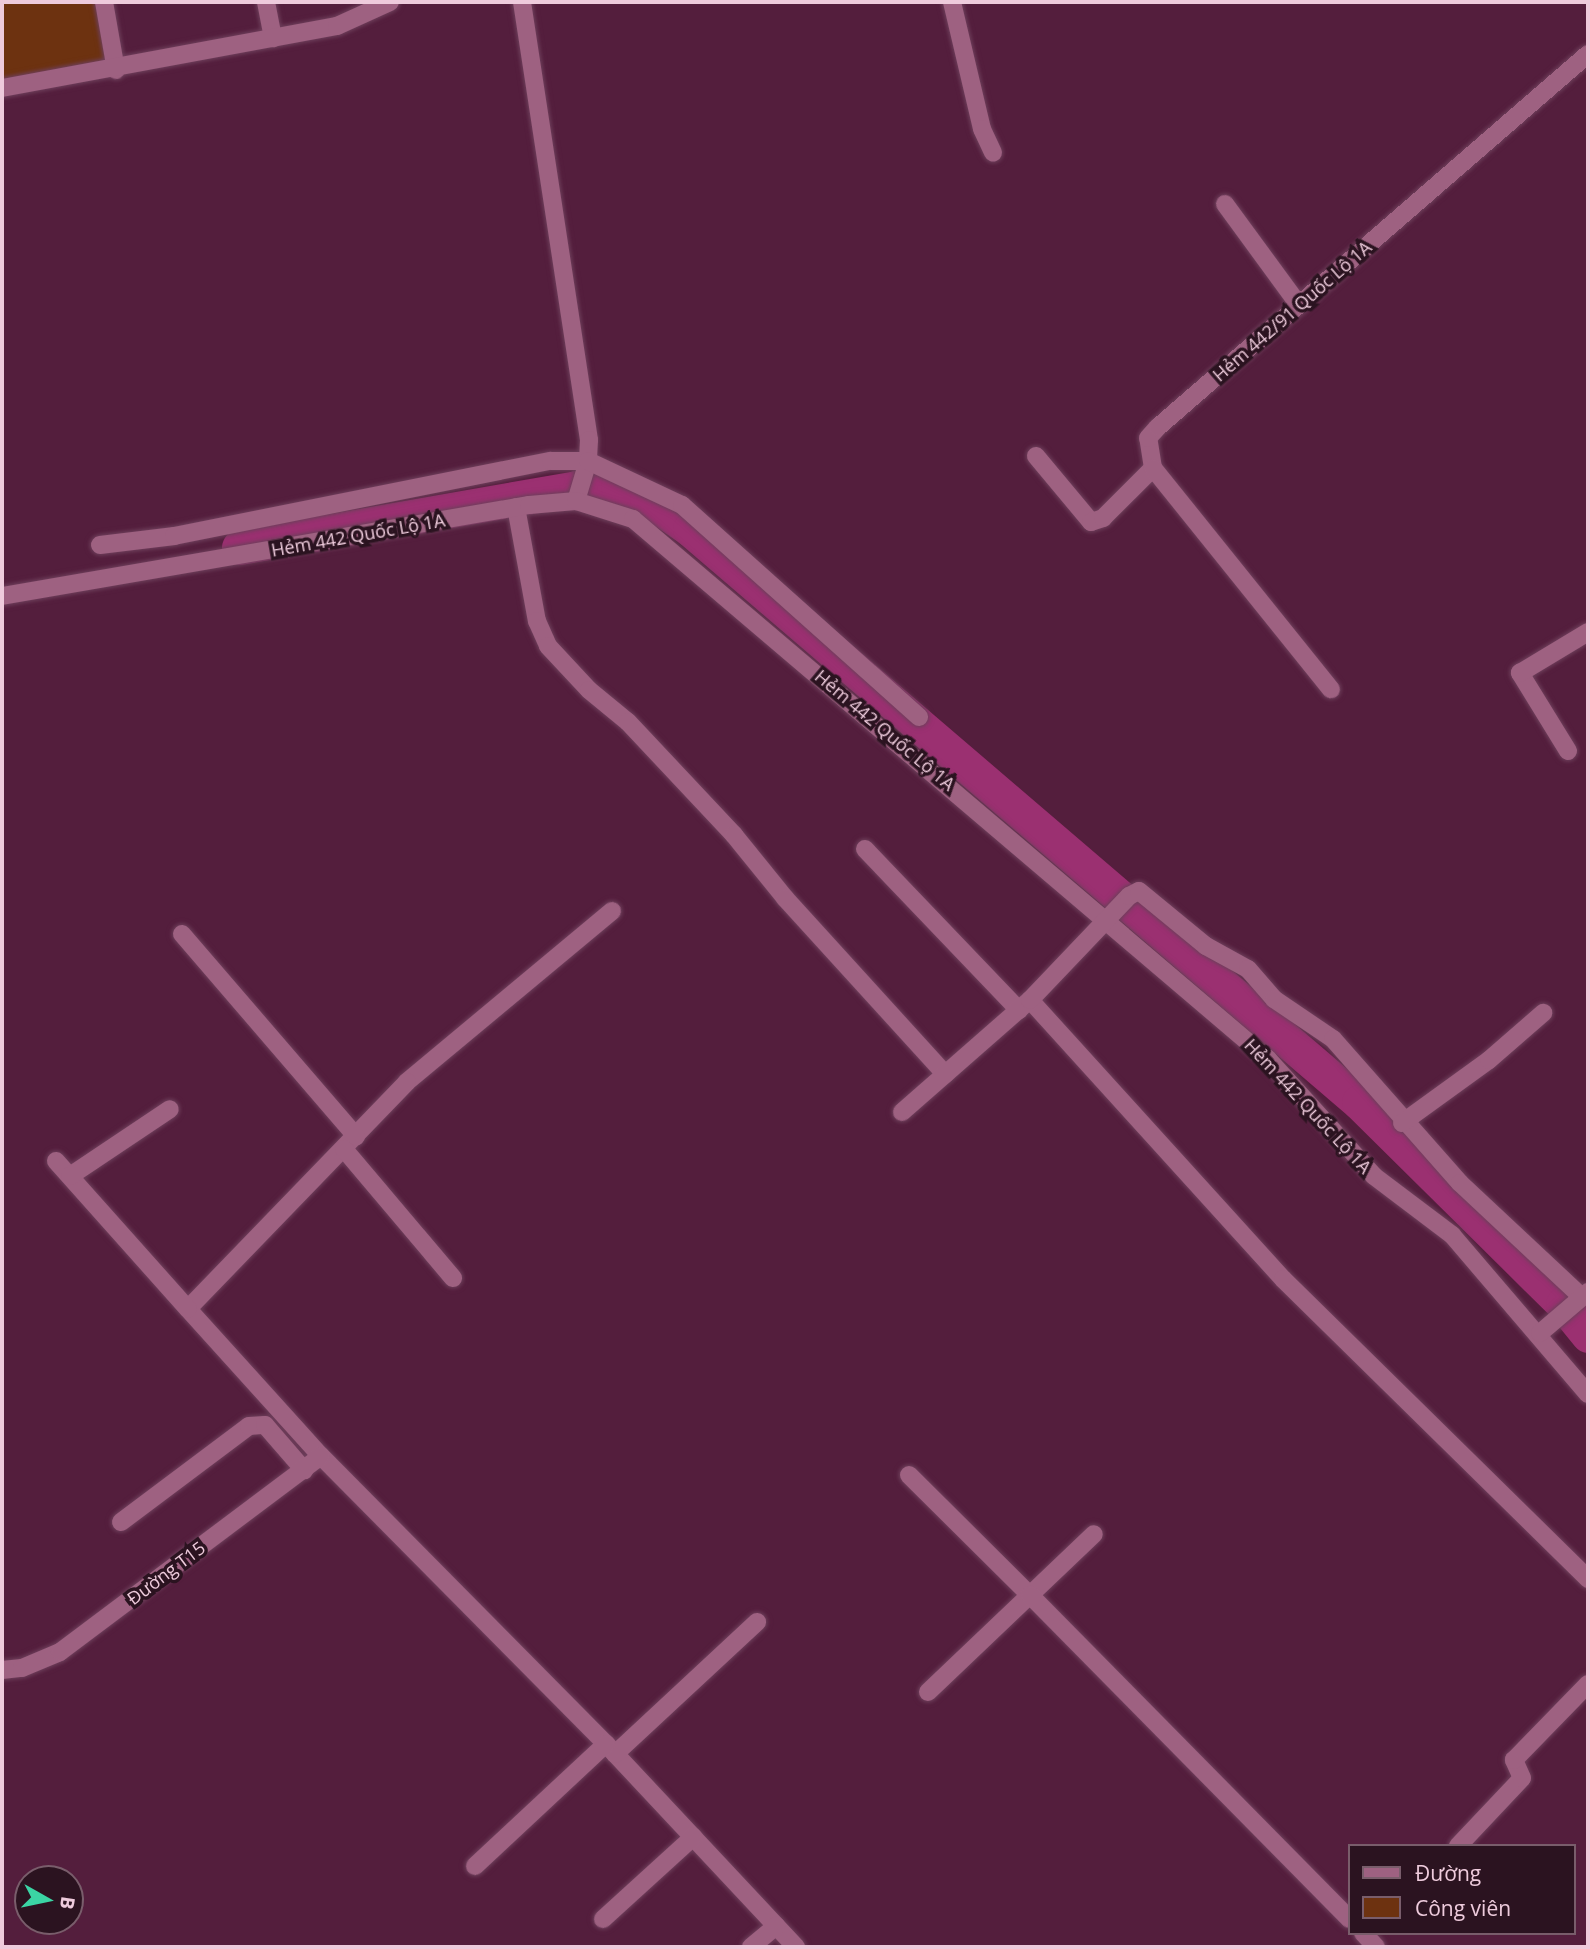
<!DOCTYPE html>
<html>
<head>
<meta charset="utf-8">
<style>
  body { margin:0 }
  #map { position:relative; width:1590px; height:1949px; overflow:hidden; background:#541e3d; font-family:"Open Sans",sans-serif }
  div>[style] { position:absolute }
  .green>* { inset:0; background:#6d3210 }
  .river>* { height:35px; margin:-17.5px; padding:0 17.5px; transform-origin:17.5px; border-radius:17.5px; background:#9b3071 }
  .roads { filter:drop-shadow(0 0 2px #6e3f5b) drop-shadow(0 0 2px #6e3f5b) }
  .street>* { height:18px; margin:-9px; padding:0 9px; transform-origin:9px; border-radius:9px; background:#9e6181 }
  span { translate:-50% -50%; white-space:nowrap; text-align:center; line-height:1.15; -webkit-text-stroke:7px #2b1320; paint-order:stroke }
  .street-label { font-size:18px; color:#eecbdc }
  .frame { position:absolute; inset:0; border:4px solid #eecbdc; pointer-events:none }
  .legend { position:absolute; left:1348px; top:1844px; width:228px; height:91px; box-sizing:border-box; background:#2b1320; border:2px solid #795d6b; margin:0; padding:9px 12px; list-style:none; font-size:21px; color:#eecbdc }
  .legend li { display:flex; align-items:center; gap:14px; height:35px }
  .legend b { width:35px; border:2px solid #795d6b }
  .north { position:absolute; left:14px; top:1865px; width:70px; height:70px; box-sizing:border-box; background:#2b1320; border:2px solid #795d6b; border-radius:50%; rotate:99deg; font-size:19px; font-weight:700; line-height:28px; text-align:center; color:#eecbdc }
  .north::after { content:''; display:block; margin:auto; width:24px; height:32px; background:#3bd4a4; clip-path:polygon(50% 0,100% 100%,50% 72%,0 100%) }
</style>
</head>
<body>
<div id="map">
  <div class="green">
    <i style="clip-path:polygon(2px 2px,100px 2px,111px 65px,2px 82px)"></i>
  </div>
  <div class="river">
    <i style="left:239px;top:547px;width:342px;rotate:-9.9deg"></i>
    <i style="left:576px;top:488px;width:42px;rotate:-2.7deg"></i>
    <i style="left:618px;top:486px;width:32px;rotate:24deg"></i>
    <i style="left:647px;top:499px;width:52px;rotate:34.9deg"></i>
    <i style="left:690px;top:529px;width:881px;rotate:40.58deg"></i>
    <i style="left:1359px;top:1102px;width:287px;rotate:44.7deg"></i>
    <i style="left:1563px;top:1304px;width:40px;rotate:51deg"></i>
  </div>
  <div class="roads">
    <div class="street">
      <i style="left:104px;top:2px;width:69px;rotate:80deg"></i>
      <i style="left:266px;top:2px;width:37px;rotate:79deg"></i>
      <i style="left:522px;top:2px;width:443px;rotate:81.3deg"></i>
      <i style="left:589px;top:440px;width:21px;rotate:93deg"></i>
      <i style="left:588px;top:461px;width:42px;rotate:106.7deg"></i>
      <i style="left:952px;top:2px;width:130px;rotate:76.7deg"></i>
      <i style="left:982px;top:129px;width:26px;rotate:65deg"></i>
      <i style="left:2px;top:88px;width:341px;rotate:-10.5deg"></i>
      <i style="left:337px;top:26px;width:58px;rotate:-24.4deg"></i>
      <i style="left:1225px;top:204px;width:125px;rotate:53.8deg"></i>
      <i style="left:1036px;top:456px;width:86px;rotate:50.2deg"></i>
      <i style="left:1091px;top:522px;width:13px;rotate:-18deg"></i>
      <i style="left:1103px;top:518px;width:71px;rotate:-45deg"></i>
      <i style="left:1153px;top:468px;width:30px;rotate:-99deg"></i>
      <i style="left:1148px;top:438px;width:15px;rotate:-48deg"></i>
      <i style="left:1158px;top:427px;width:569px;rotate:-40.94deg"></i>
      <i style="left:1153px;top:468px;width:284px;rotate:51.2deg"></i>
      <i style="left:516px;top:507px;width:116px;rotate:79.6deg"></i>
      <i style="left:537px;top:621px;width:27px;rotate:66deg"></i>
      <i style="left:548px;top:646px;width:60px;rotate:47deg"></i>
      <i style="left:589px;top:690px;width:50px;rotate:39.4deg"></i>
      <i style="left:628px;top:722px;width:155px;rotate:46.8deg"></i>
      <i style="left:734px;top:835px;width:81px;rotate:51deg"></i>
      <i style="left:785px;top:898px;width:238px;rotate:47.7deg"></i>
      <i style="left:100px;top:545px;width:75px;rotate:-6.9deg"></i>
      <i style="left:174px;top:536px;width:384px;rotate:-11.3deg"></i>
      <i style="left:551px;top:461px;width:37px"></i>
      <i style="left:588px;top:461px;width:104px;rotate:25.1deg"></i>
      <i style="left:682px;top:505px;width:318px;rotate:41.8deg"></i>
      <i style="left:2px;top:596px;width:535px;rotate:-9.8deg"></i>
      <i style="left:529px;top:505px;width:47px;rotate:-4.9deg"></i>
      <i style="left:576px;top:501px;width:60px;rotate:17.5deg"></i>
      <i style="left:633px;top:519px;width:834px;rotate:40.38deg"></i>
      <i style="left:1268px;top:1059px;width:158px;rotate:47.8deg"></i>
      <i style="left:1374px;top:1176px;width:98px;rotate:37.1deg"></i>
      <i style="left:1452px;top:1235px;width:209px;rotate:49.5deg"></i>
      <i style="left:1568px;top:751px;width:92px;rotate:-121.6deg"></i>
      <i style="left:1520px;top:673px;width:79px;rotate:-31.1deg"></i>
      <i style="left:865px;top:849px;width:223px;rotate:46.3deg"></i>
      <i style="left:612px;top:911px;width:267px;rotate:140.2deg"></i>
      <i style="left:407px;top:1082px;width:315px;rotate:134deg"></i>
      <i style="left:188px;top:1309px;width:198px;rotate:47.9deg"></i>
      <i style="left:321px;top:1456px;width:405px;rotate:45.3deg"></i>
      <i style="left:606px;top:1744px;width:278px;rotate:46.9deg"></i>
      <i style="left:182px;top:934px;width:267px;rotate:49.3deg"></i>
      <i style="left:1030px;top:1000px;width:377px;rotate:47.8deg"></i>
      <i style="left:1283px;top:1279px;width:428px;rotate:44.5deg"></i>
      <i style="left:902px;top:1112px;width:170px;rotate:-41.2deg"></i>
      <i style="left:1030px;top:1000px;width:144px;rotate:-46.4deg"></i>
      <i style="left:1129px;top:896px;width:11px;rotate:-27deg"></i>
      <i style="left:1139px;top:891px;width:87px;rotate:39.4deg"></i>
      <i style="left:1206px;top:946px;width:48px;rotate:28.7deg"></i>
      <i style="left:1248px;top:969px;width:40px;rotate:49deg"></i>
      <i style="left:1274px;top:999px;width:71px;rotate:34.1deg"></i>
      <i style="left:1333px;top:1039px;width:192px;rotate:48.6deg"></i>
      <i style="left:1460px;top:1183px;width:167px;rotate:43.1deg"></i>
      <i style="left:1402px;top:1123px;width:107px;rotate:-35.9deg"></i>
      <i style="left:1489px;top:1060px;width:72px;rotate:-41deg"></i>
      <i style="left:344px;top:1149px;width:169px;rotate:49.8deg"></i>
      <i style="left:56px;top:1161px;width:198px;rotate:48.3deg"></i>
      <i style="left:70px;top:1176px;width:120px;rotate:-33.8deg"></i>
      <i style="left:1540px;top:1333px;width:63px;rotate:-40.5deg"></i>
      <i style="left:909px;top:1475px;width:170px;rotate:44.8deg"></i>
      <i style="left:1030px;top:1595px;width:88px;rotate:-43.6deg"></i>
      <i style="left:121px;top:1522px;width:160px;rotate:-36.9deg"></i>
      <i style="left:249px;top:1426px;width:16px;rotate:-4deg"></i>
      <i style="left:265px;top:1425px;width:60px;rotate:49.1deg"></i>
      <i style="left:2px;top:1670px;width:20px;rotate:-6deg"></i>
      <i style="left:22px;top:1668px;width:41px;rotate:-22.8deg"></i>
      <i style="left:60px;top:1652px;width:326px;rotate:-36.9deg"></i>
      <i style="left:928px;top:1692px;width:141px;rotate:-43.6deg"></i>
      <i style="left:1030px;top:1595px;width:455px;rotate:45.4deg"></i>
      <i style="left:615px;top:1754px;width:194px;rotate:-42.9deg"></i>
      <i style="left:1458px;top:1846px;width:93px;rotate:-46.7deg"></i>
      <i style="left:1522px;top:1778px;width:20px;rotate:-114deg"></i>
      <i style="left:1514px;top:1760px;width:106px;rotate:-45.8deg"></i>
      <i style="left:475px;top:1866px;width:179px;rotate:-43deg"></i>
      <i style="left:603px;top:1919px;width:122px;rotate:-42.3deg"></i>
      <i style="left:1363px;top:1933px;width:19px;rotate:47deg"></i>
      <i style="left:751px;top:1947px;width:33px;rotate:-40deg"></i>
    </div>
  </div>
  <div class="street-label">
    <span style="left:1292px;top:311px;rotate:-41deg">Hẻm 442/91 Quốc Lộ 1A</span>
    <span style="left:358px;top:535px;rotate:-10deg">Hẻm 442 Quốc Lộ 1A</span>
    <span style="left:885px;top:730px;rotate:40deg">Hẻm 442 Quốc Lộ 1A</span>
    <span style="left:1308px;top:1106px;rotate:47deg">Hẻm 442 Quốc Lộ 1A</span>
    <span style="left:166px;top:1573px;rotate:-37deg">Đường T15</span>
  </div>
  <div class="frame"></div>
  <ul class="legend">
  <li><b style="height:9px;background:#9e6181"></b>Đường</li>
  <li><b style="height:19px;background:#6d3210"></b>Công viên</li>
  </ul>
  <div class="north">B</div>
</div>
</body>
</html>
